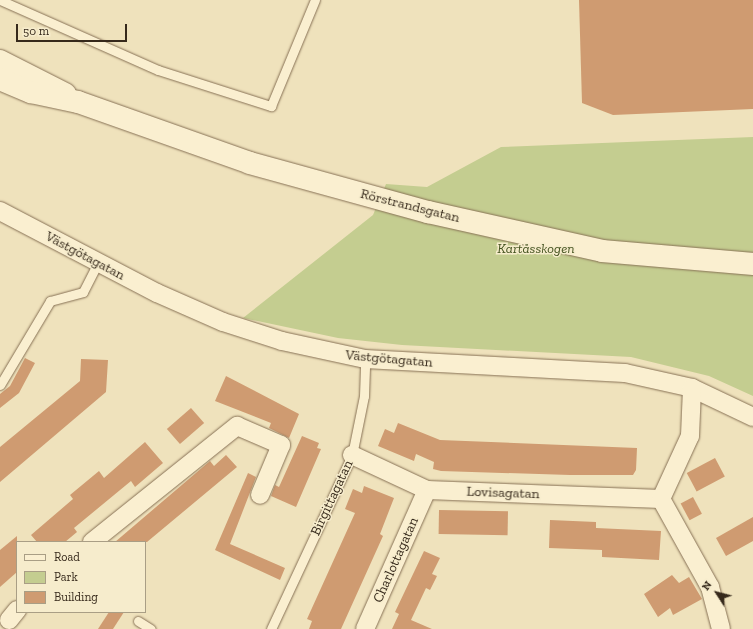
<!DOCTYPE html>
<html>
<head>
<meta charset="utf-8">
<style>
  body { margin:0 }
  #map { position:relative; width:753px; height:629px; overflow:hidden; background:#efe2bc; font-family:"Zilla Slab",serif }
  div>[style] { position:absolute }
  .green>* { inset:0; background:#c4cd90 }
  .building>* { inset:0; background:#cf9b71; transform-origin:0 0 }
  .roads { filter:drop-shadow(0 0 1px #877155) drop-shadow(0 0 1px #877155) }
  .lane>* { height:9px; margin:-4.5px; padding:0 4.5px; transform-origin:4.5px; border-radius:4.5px; background:#faefd0 }
  .street>* { height:18px; margin:-9px; padding:0 9px; transform-origin:9px; border-radius:9px; background:#faefd0 }
  .secondary>* { height:22px; margin:-11px; padding:0 11px; transform-origin:11px; border-radius:11px; background:#faefd0 }
  span { translate:-50% -50%; white-space:nowrap; text-align:center; line-height:1.15; -webkit-text-stroke:3px #f6eccc; paint-order:stroke }
  .street-label { font-size:14px; color:#36291b }
  .park-label { font-size:14px; color:#455320; font-style:italic }
  .legend { position:absolute; left:16px; top:541px; width:130px; height:72px; box-sizing:border-box; background:#f6eccc; border:1px solid #a99e85; margin:0; padding:5px 7px; list-style:none; font-size:12px; color:#36291b }
  .legend li { display:flex; align-items:center; gap:8px; height:20px }
  .legend b { width:20px; border:1px solid #a99e85 }
  .north { position:absolute; left:697px; top:573px; width:40px; height:40px; -webkit-text-stroke:3px #f6eccc; paint-order:stroke; rotate:306deg; font-size:11px; font-weight:700; line-height:16px; text-align:center; color:#36291b }
  .north::after { content:''; display:block; margin:auto; width:14px; height:18px; background:#36291b; clip-path:polygon(50% 0,100% 100%,50% 72%,0 100%) }
  .scale { position:absolute; left:16px; top:24px; width:111px; height:18px; box-sizing:border-box; border:2px solid #36291b; border-top:0; padding-left:5px; font-size:12px; line-height:14px; white-space:nowrap; color:#36291b; -webkit-text-stroke:3px #f6eccc; paint-order:stroke }
</style>
</head>
<body>
<div id="map">
  <div class="green">
    <i style="clip-path:polygon(753px 137px,753px 396px,709px 376px,631px 357px,402px 345px,338px 338px,243px 318px,373px 215px,386px 184px,427px 187px,501px 147px)"></i>
  </div>
  <div class="building">
    <i style="clip-path:polygon(579px 0,753px 0,753px 109px,613px 115px,582px 103px)"></i>
    <i style="clip-path:polygon(25px 358px,35px 363px,19px 393px,0 408px,0 394px,10px 386px)"></i>
    <i style="clip-path:polygon(81px 359px,108px 360px,106px 392px,0 482px,0 447px,80px 381px)"></i>
    <i style="clip-path:polygon(226px 376px,299px 414px,289px 438px,269px 428px,271px 423px,215px 401px)"></i>
    <i style="left:191px;top:408px;width:20px;height:32px;rotate:49deg"></i>
    <i style="clip-path:polygon(398px 423px,440px 440px,637px 448px,636px 470px,633px 475px,570px 475px,441px 471px,433px 469px,434px 462px,416px 454px,414px 461px,378px 446px,385px 429px,394px 433px)"></i>
    <i style="clip-path:polygon(302px 436px,319px 443px,317px 448px,321px 449px,296px 507px,271px 496px,275px 485px,279px 487px)"></i>
    <i style="clip-path:polygon(145px 442px,163px 463px,135px 487px,131px 481px,74px 528px,77px 532px,65px 542px,37px 542px,31px 535px,73px 499px,70px 495px,99px 471px,104px 478px)"></i>
    <i style="clip-path:polygon(226px 455px,237px 467px,147px 542px,115px 542px,210px 461px,214px 466px)"></i>
    <i style="left:715px;top:458px;width:21px;height:32px;rotate:62deg"></i>
    <i style="clip-path:polygon(248px 473px,256px 477px,230px 544px,285px 568px,280px 580px,215px 550px)"></i>
    <i style="clip-path:polygon(364px 486px,394px 498px,380px 534px,383px 536px,341px 629px,309px 629px,312px 621px,307px 619px,355px 513px,345px 509px,353px 489px,362px 493px)"></i>
    <i style="left:693px;top:497px;width:19px;height:14px;rotate:62deg"></i>
    <i style="left:439px;top:510px;width:69px;height:24px;rotate:1deg"></i>
    <i style="clip-path:polygon(753px 517px,753px 541px,726px 556px,716px 538px)"></i>
    <i style="clip-path:polygon(550px 520px,596px 522px,596px 528px,661px 531px,659px 560px,602px 557px,602px 550px,549px 548px)"></i>
    <i style="clip-path:polygon(17px 536px,17px 572px,0 587px,0 550px)"></i>
    <i style="clip-path:polygon(424px 551px,440px 558px,432px 574px,437px 576px,430px 590px,426px 588px,411px 620px,432px 629px,392px 629px,399px 614px,395px 612px)"></i>
    <i style="clip-path:polygon(672px 575px,679px 583px,689px 577px,702px 599px,673px 615px,670px 608px,658px 617px,644px 594px)"></i>
    <i style="clip-path:polygon(109px 612px,124px 612px,113px 629px,98px 629px)"></i>
  </div>
  <div class="roads">
    <div class="lane">
      <i style="left:0;top:0;width:173px;rotate:23.9deg"></i>
      <i style="left:158px;top:70px;width:119px;rotate:17.7deg"></i>
      <i style="left:271px;top:106px;width:115px;rotate:-67.5deg"></i>
      <i style="left:0;top:385px;width:98px;rotate:-59.2deg"></i>
      <i style="left:50px;top:301px;width:34px;rotate:-15deg"></i>
      <i style="left:83px;top:292px;width:34px;rotate:-63deg"></i>
      <i style="left:138px;top:621px;width:15px;rotate:32deg"></i>
      <i style="left:271px;top:629px;width:192px;rotate:-65deg"></i>
      <i style="left:352px;top:455px;width:60px;rotate:-78.5deg"></i>
      <i style="left:364px;top:396px;width:37px;rotate:-88deg"></i>
    </div>
    <div class="street">
      <i style="left:0;top:211px;width:177px;rotate:27.6deg"></i>
      <i style="left:157px;top:293px;width:72px;rotate:23.7deg"></i>
      <i style="left:223px;top:322px;width:62px;rotate:17.9deg"></i>
      <i style="left:282px;top:341px;width:85px;rotate:12.2deg"></i>
      <i style="left:365px;top:359px;width:260px;rotate:3.1deg"></i>
      <i style="left:625px;top:373px;width:69px;rotate:12.6deg"></i>
      <i style="left:692px;top:388px;width:68px;rotate:25.4deg"></i>
      <i style="left:352px;top:455px;width:83px;rotate:25deg"></i>
      <i style="left:427px;top:490px;width:234px;rotate:2.2deg"></i>
      <i style="left:661px;top:499px;width:101px;rotate:60.9deg"></i>
      <i style="left:710px;top:587px;width:43px;rotate:75.3deg"></i>
      <i style="left:661px;top:499px;width:69px;rotate:-65.3deg"></i>
      <i style="left:690px;top:436px;width:48px;rotate:-87.6deg"></i>
      <i style="left:92px;top:542px;width:186px;rotate:-38.7deg"></i>
      <i style="left:237px;top:426px;width:48px;rotate:23.4deg"></i>
      <i style="left:281px;top:445px;width:54px;rotate:112.8deg"></i>
      <i style="left:9px;top:620px;width:13px;rotate:-51deg"></i>
      <i style="left:365px;top:629px;width:152px;rotate:-66deg"></i>
    </div>
    <div class="secondary">
      <i style="left:0;top:61px;width:73px;rotate:26.9deg"></i>
      <i style="left:0;top:79px;width:34px;rotate:23deg"></i>
      <i style="left:31px;top:92px;width:48px;rotate:12deg"></i>
      <i style="left:78px;top:102px;width:182px;rotate:19.5deg"></i>
      <i style="left:250px;top:163px;width:185px;rotate:15.4deg"></i>
      <i style="left:428px;top:212px;width:178px;rotate:12.6deg"></i>
      <i style="left:602px;top:251px;width:152px;rotate:4.9deg"></i>
    </div>
  </div>
  <div class="street-label">
    <span style="left:410px;top:206px;rotate:14deg">Rörstrandsgatan</span>
    <span style="left:85px;top:256px;rotate:28deg">Västgötagatan</span>
    <span style="left:389px;top:359px;rotate:5deg">Västgötagatan</span>
    <span style="left:503px;top:493px;rotate:2deg">Lovisagatan</span>
    <span style="left:332px;top:498px;rotate:-65deg">Birgittagatan</span>
    <span style="left:396px;top:560px;rotate:-66deg">Charlottagatan</span>
  </div>
  <div class="park-label">
    <span style="left:536px;top:249px">Kartåsskogen</span>
  </div>
  <ul class="legend">
  <li><b style="height:5px;background:#faefd0"></b>Road</li>
  <li><b style="height:11px;background:#c4cd90"></b>Park</li>
  <li><b style="height:11px;background:#cf9b71"></b>Building</li>
  </ul>
  <div class="north">N</div>
  <div class="scale">50 m</div>
</div>
</body>
</html>
